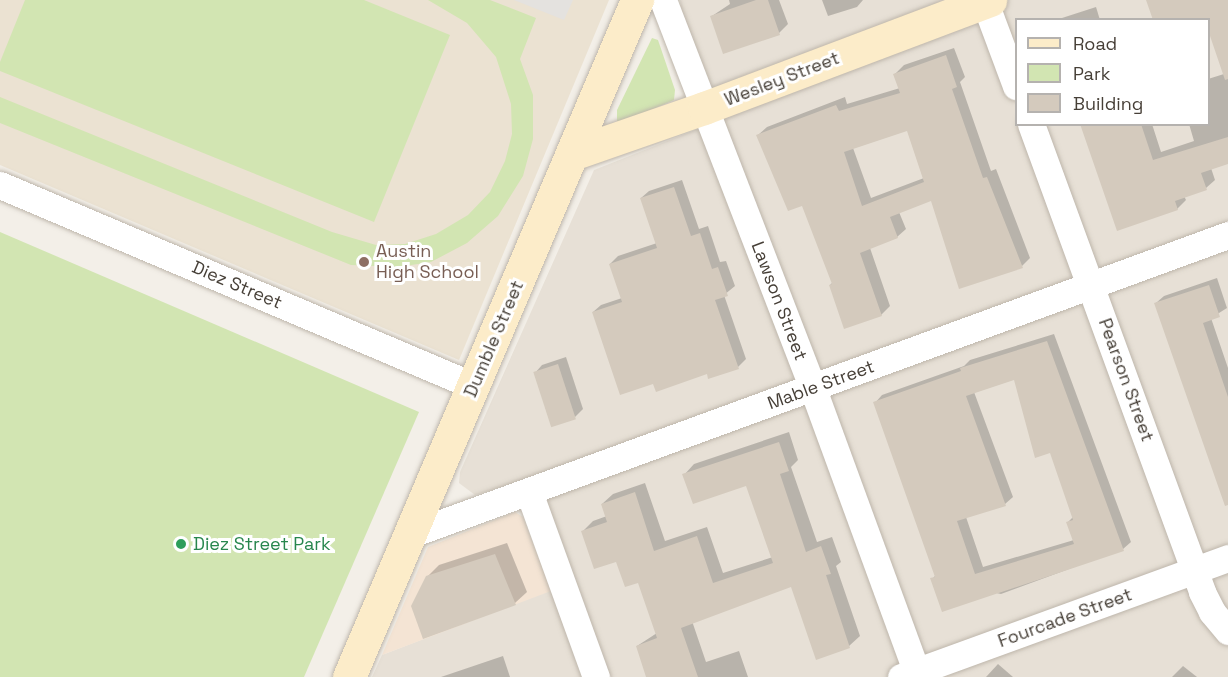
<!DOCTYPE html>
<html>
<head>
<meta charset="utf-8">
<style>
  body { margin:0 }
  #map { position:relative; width:1228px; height:677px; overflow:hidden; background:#f3efe8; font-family:"Space Grotesk",sans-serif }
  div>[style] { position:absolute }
  .residential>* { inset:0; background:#e7e0d6 }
  .commercial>* { inset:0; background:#f4e4d4 }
  .education>* { inset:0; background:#ebe2d2 }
  .green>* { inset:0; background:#d2e5b2 }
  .parking>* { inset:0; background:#e4e2df }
  .shadow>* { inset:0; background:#0003 }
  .building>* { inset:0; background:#d4cabd; transform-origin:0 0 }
  .roads { filter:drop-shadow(0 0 2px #beb6ab) drop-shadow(0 0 2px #beb6ab) }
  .street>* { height:27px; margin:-13.5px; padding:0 13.5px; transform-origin:13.5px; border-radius:13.5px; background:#fff }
  .secondary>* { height:33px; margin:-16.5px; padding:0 16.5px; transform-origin:16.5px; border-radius:16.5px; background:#fcecc9 }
  .dots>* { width:16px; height:16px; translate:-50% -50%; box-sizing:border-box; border:3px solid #fff; border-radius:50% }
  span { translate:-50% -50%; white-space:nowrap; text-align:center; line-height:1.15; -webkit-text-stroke:6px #fff; paint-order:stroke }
  .street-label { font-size:18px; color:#463f37 }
  .education-label { font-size:18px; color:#785e54 }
  .left { translate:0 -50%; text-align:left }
  .leisure-label { font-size:18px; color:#27864d }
  .legend { position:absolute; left:1015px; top:18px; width:195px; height:108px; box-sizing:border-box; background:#fff; border:2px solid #b5b2af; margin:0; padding:8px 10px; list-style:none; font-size:18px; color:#463f37 }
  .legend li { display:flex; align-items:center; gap:12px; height:30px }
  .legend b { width:30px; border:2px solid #b5b2af }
</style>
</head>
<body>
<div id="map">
  <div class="residential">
    <i style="clip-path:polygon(evenodd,680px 0,1228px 0,1228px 677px,372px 677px,382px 655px,572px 582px,535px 477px,475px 495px,459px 483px,460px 472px,594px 170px,723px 119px,682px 15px,680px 0,1016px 20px,1208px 20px,1208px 124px,1016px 124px,1016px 20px)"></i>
  </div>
  <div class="commercial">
    <i style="clip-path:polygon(515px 512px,523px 517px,551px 591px,382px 655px,428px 547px)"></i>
  </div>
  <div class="education">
    <i style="clip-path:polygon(0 0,609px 0,459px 360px,0 165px)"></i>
  </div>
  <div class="green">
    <i style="clip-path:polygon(25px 0,364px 0,450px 35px,374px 222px,0 71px,0 62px)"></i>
    <i style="clip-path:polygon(428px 0,490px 0,536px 18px,520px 59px,533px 95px,533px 139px,523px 176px,498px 216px,467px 243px,431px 262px,398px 267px,351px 265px,0 123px,0 97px,332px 232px,376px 245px,405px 244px,436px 234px,468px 215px,490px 192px,505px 161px,512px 134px,511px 104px,496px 57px,467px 23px)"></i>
    <i style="clip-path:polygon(652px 38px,658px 40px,675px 90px,674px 100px,623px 122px,617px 121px,617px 110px)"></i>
    <i style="clip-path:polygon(0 232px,419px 412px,304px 677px,0 677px)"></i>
  </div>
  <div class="parking">
    <i style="clip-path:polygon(514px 0,573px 0,564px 20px)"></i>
  </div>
  <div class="shadow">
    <i style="clip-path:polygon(729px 0,779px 0,788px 24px,779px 33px,712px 16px,730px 4px)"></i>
    <i style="clip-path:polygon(822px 0,863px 0,857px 7px,828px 16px)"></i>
    <i style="clip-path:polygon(1148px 0,1228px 0,1228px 162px,1211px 168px,1215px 180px,1206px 188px,1184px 196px,1186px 200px,1177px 209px,1082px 124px,1152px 124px,1161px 152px,1194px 141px,1189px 124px,1208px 124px,1208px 79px,1224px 74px,1208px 20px)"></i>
    <i style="clip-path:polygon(1096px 7px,1100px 20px,1060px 20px,1062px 18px)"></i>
    <i style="clip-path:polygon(evenodd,954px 48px,965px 77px,960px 82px,991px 171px,996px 169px,1030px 258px,1022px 266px,931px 199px,899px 212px,906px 229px,897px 237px,870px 248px,890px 306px,881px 315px,830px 285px,833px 282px,802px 204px,758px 135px,767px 127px,845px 97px,847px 104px,900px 88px,895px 74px,904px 65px,954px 48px,908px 129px,924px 178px,871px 198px,853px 148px,908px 129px)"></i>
    <i style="clip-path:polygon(682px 180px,699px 229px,708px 226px,720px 262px,726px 261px,735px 286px,724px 295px,746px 359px,738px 367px,654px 382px,593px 312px,601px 305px,622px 298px,610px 264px,618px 256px,657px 243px,641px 198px,649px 191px)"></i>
    <i style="clip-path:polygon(1217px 278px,1227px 308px,1211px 318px,1228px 368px,1228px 504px,1156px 303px,1164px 296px)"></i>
    <i style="clip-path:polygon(evenodd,1054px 334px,1131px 542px,1123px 549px,1001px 594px,932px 579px,936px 575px,875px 403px,882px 395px,964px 366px,970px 360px,1054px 334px,1015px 378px,1051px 451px,1073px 517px,1068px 522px,1074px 540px,983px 567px,966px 517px,1005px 504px,1013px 497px,974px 392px,1015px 378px)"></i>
    <i style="clip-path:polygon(566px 357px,583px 409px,575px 417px,535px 373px,542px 365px)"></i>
    <i style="clip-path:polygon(789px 432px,798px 460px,791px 467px,817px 542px,832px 537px,841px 562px,836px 566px,860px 636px,849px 646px,792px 585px,692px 621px,706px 662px,739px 651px,748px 677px,648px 677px,637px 646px,657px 633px,639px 581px,583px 531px,593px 521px,607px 516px,602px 504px,613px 494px,645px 483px,665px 541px,707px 527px,723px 573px,773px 557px,747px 484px,684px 475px,694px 464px)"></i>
    <i style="clip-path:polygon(507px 543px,527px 592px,515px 603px,424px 637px,427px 577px,439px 565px)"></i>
    <i style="clip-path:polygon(503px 656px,510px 677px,441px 677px)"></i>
    <i style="clip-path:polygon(998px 664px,1013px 677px,986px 677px)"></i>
    <i style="clip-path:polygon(1183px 666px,1197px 677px,1172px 677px)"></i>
  </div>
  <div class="building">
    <i style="clip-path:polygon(756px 0,768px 0,780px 35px,723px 54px,710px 16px)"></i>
    <i style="clip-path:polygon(1146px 0,1228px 0,1228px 79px,1225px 80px,1209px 33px,1209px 20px,1153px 20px)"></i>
    <i style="clip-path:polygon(evenodd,946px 55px,957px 87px,952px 89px,983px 178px,987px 177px,1023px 268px,959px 289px,931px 201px,890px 217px,898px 238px,860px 253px,882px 316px,844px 329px,829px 285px,832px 284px,802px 206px,788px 211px,756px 135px,836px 105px,839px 111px,900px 93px,893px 74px,946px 55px,907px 131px,924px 182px,862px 206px,844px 152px,907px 131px)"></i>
    <i style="clip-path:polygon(1080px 124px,1141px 124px,1153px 160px,1228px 137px,1228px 164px,1201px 173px,1207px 190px,1175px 201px,1178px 210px,1117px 231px)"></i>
    <i style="clip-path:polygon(674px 187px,691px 236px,700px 233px,712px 269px,718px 267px,728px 296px,715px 300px,739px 369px,708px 379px,707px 374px,656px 392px,653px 384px,620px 395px,592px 312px,622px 302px,609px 264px,657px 248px,640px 198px)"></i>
    <i style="clip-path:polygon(1209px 285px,1220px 317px,1203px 323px,1228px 397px,1228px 505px,1225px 506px,1154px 303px)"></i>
    <i style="clip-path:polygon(evenodd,1047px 341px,1124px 551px,942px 612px,930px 578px,935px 577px,873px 402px,961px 371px,960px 368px,1047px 341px,1014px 380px,1035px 458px,1050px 453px,1073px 520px,1066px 522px,1074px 544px,975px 574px,957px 521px,1006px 506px,966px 396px,1014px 380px)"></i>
    <i style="left:558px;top:364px;width:58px;height:26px;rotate:72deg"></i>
    <i style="clip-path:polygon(779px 442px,789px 471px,780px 474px,806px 552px,821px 546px,831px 574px,826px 575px,850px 648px,816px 660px,791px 587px,681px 628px,698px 677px,646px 677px,636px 646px,657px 638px,638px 583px,625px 587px,616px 562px,594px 569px,581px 531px,607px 522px,601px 504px,635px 492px,654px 551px,697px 536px,713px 583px,773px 563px,746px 486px,693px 504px,682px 474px)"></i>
    <i style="clip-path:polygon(495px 554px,516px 605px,423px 639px,411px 606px,426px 576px)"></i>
  </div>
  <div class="roads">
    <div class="street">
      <i style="left:663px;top:0;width:417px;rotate:68.9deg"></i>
      <i style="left:813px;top:389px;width:300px;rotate:69.9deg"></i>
      <i style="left:984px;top:0;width:92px;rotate:69.6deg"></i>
      <i style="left:1031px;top:124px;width:498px;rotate:69.9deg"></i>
      <i style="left:1202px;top:592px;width:22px;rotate:63deg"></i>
      <i style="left:1212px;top:612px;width:25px;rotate:50deg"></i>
      <i style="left:0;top:185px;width:515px;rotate:22.98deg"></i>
      <i style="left:529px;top:492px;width:197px;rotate:70.1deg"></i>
      <i style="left:414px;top:533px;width:867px;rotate:-20.11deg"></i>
      <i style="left:901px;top:677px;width:348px;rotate:-20deg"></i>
    </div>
    <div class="secondary">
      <i style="left:572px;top:154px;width:140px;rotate:-19.2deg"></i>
      <i style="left:704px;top:108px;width:306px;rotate:-20.7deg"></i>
      <i style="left:349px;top:677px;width:736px;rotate:-66.95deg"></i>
    </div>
  </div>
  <div class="dots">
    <i style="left:364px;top:262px;background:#8d6e63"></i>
    <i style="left:181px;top:544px;background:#2e9e5b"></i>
  </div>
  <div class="street-label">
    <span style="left:782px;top:79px;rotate:-21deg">Wesley Street</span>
    <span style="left:237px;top:285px;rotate:23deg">Diez Street</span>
    <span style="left:779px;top:301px;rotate:69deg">Lawson Street</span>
    <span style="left:494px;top:339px;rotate:-67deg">Dumble Street</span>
    <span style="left:1126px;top:380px;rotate:70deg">Pearson Street</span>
    <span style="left:821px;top:385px;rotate:-20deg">Mable Street</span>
    <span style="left:1065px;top:618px;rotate:-20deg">Fourcade Street</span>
  </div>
  <div class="education-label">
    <span class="left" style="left:376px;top:262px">Austin<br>High School</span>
  </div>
  <div class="leisure-label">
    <span class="left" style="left:193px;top:544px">Diez Street Park</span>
  </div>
  <ul class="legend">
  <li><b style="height:8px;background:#fcecc9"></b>Road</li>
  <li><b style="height:16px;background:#d2e5b2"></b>Park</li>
  <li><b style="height:16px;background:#d4cabd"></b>Building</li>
  </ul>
</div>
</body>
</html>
